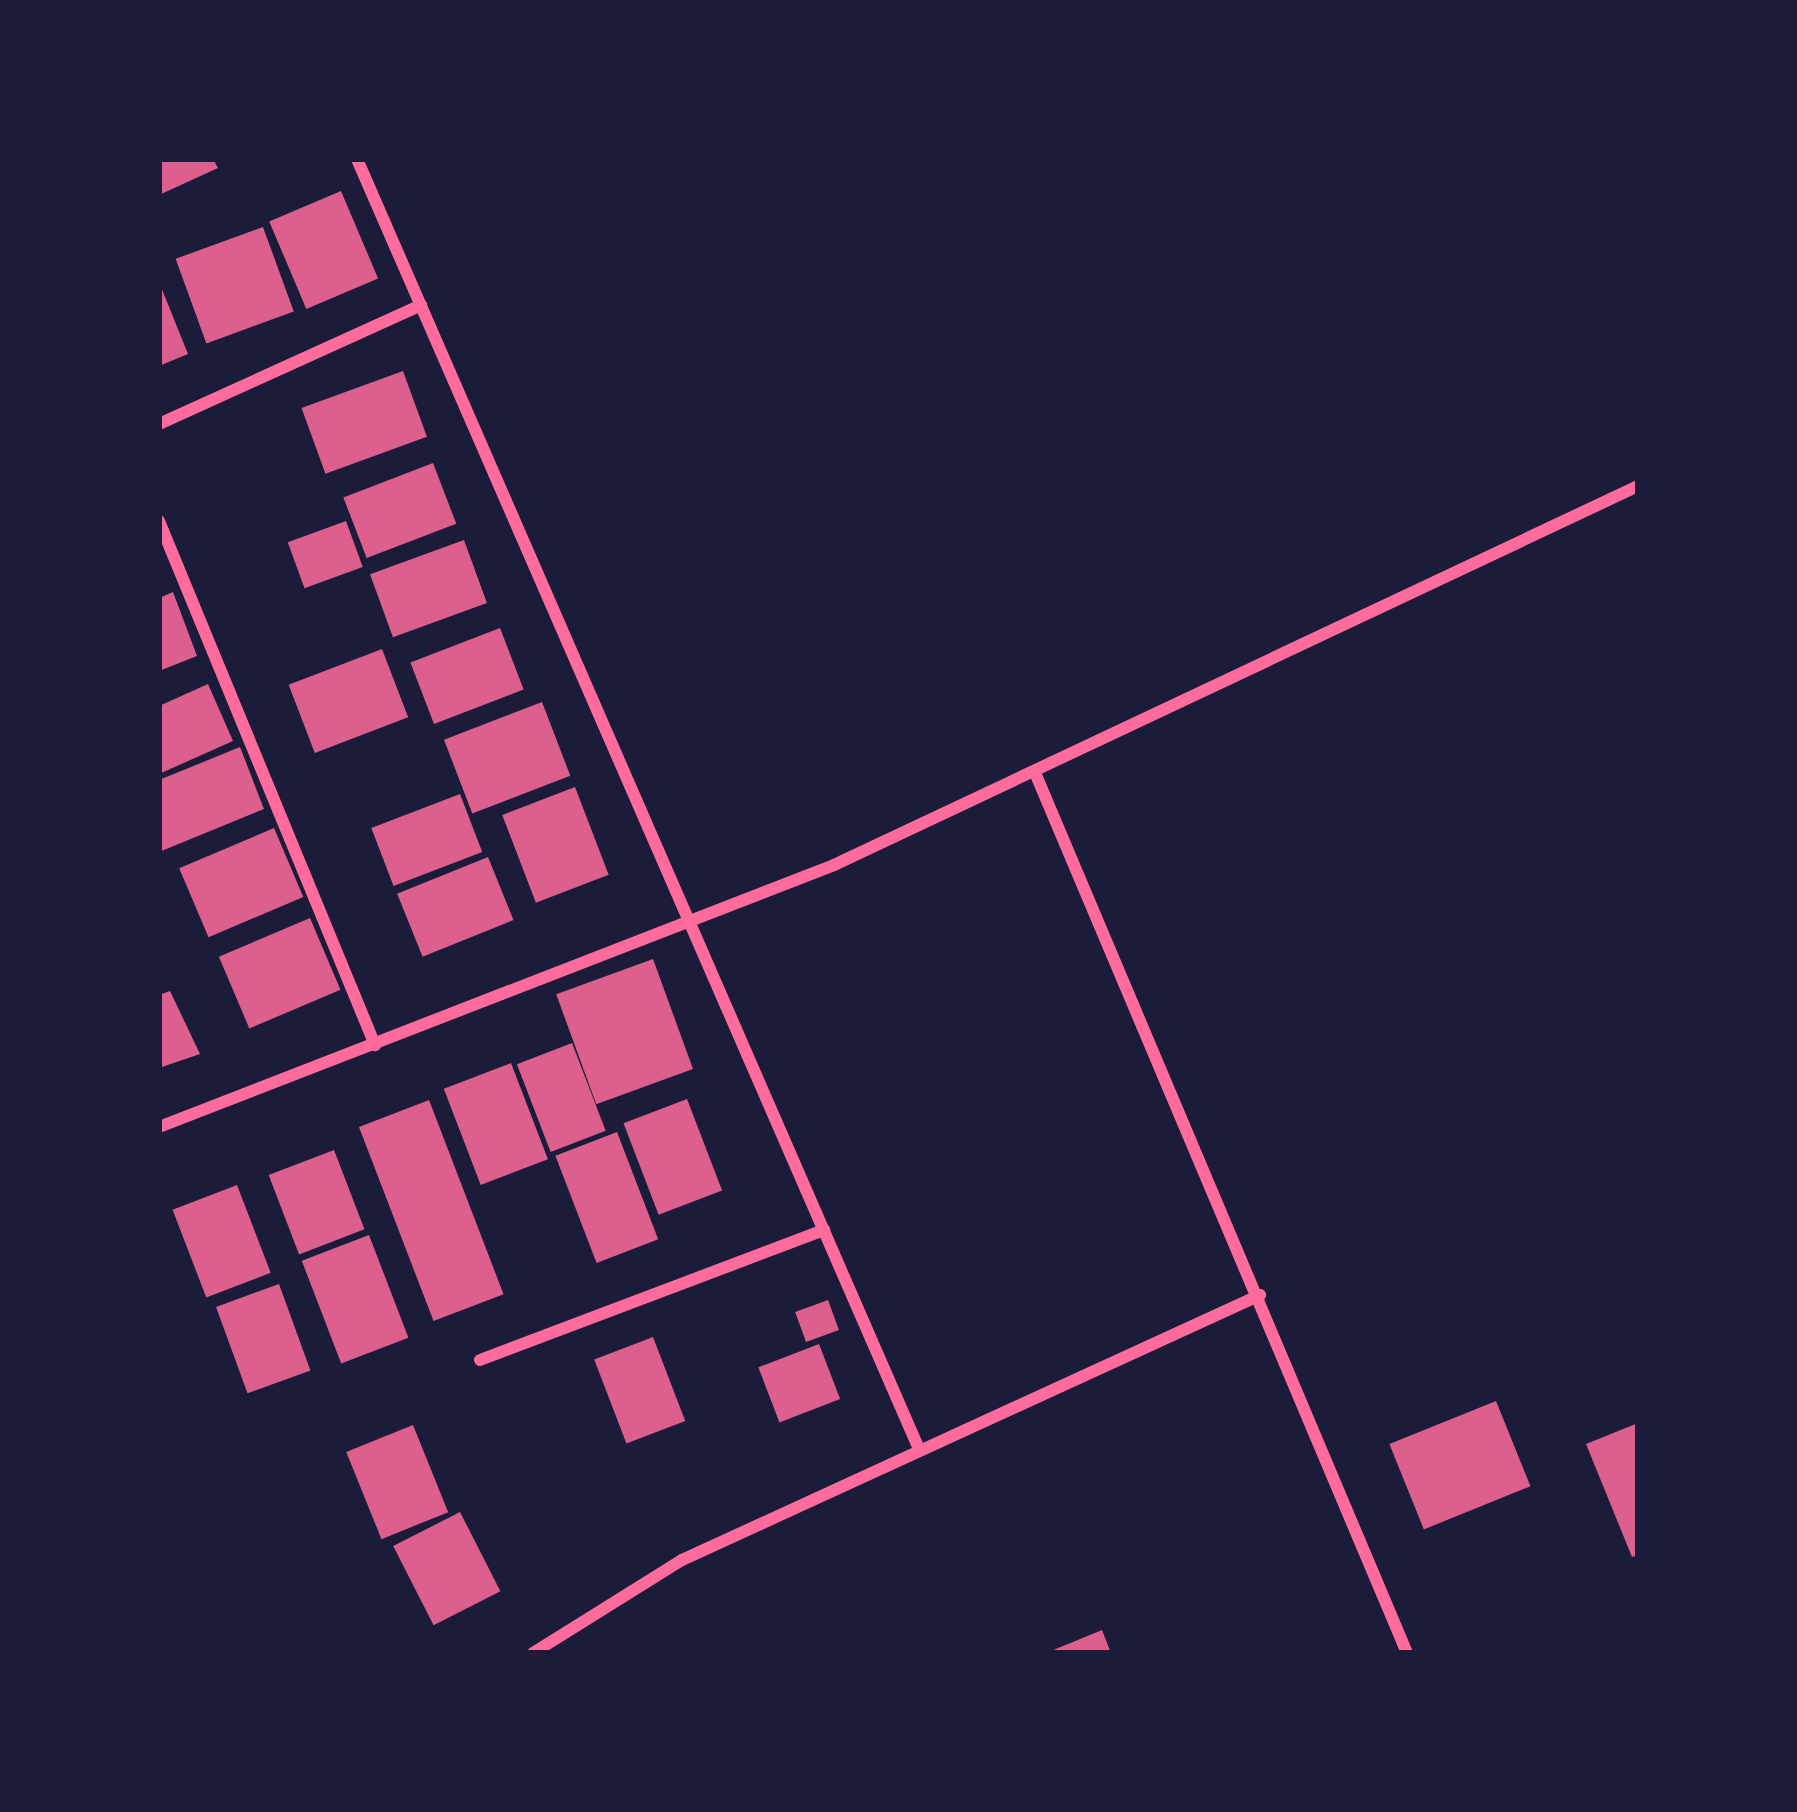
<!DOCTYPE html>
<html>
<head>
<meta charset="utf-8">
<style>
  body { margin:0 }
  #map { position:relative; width:1797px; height:1812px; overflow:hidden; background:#1b1b3a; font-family:"Space Grotesk",sans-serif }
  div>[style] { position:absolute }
  .building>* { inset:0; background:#dd5f8e; transform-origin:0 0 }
  .minor>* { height:12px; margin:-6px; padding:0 6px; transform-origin:6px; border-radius:6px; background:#ff6b9d }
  span { translate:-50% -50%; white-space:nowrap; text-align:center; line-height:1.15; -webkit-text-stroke:10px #1b1b3a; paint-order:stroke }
  .frame { position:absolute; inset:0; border:162px solid #1b1b3a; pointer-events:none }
</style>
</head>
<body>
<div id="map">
  <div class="building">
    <i style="clip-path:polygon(159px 159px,213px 159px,218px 168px,159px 195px)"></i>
    <i style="left:341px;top:191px;width:95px;height:78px;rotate:67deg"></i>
    <i style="left:263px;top:227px;width:90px;height:93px;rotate:70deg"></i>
    <i style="clip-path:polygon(159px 282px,188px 354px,159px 366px)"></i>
    <i style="left:403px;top:371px;width:70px;height:108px;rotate:70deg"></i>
    <i style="left:433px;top:463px;width:65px;height:96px;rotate:69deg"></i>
    <i style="left:346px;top:521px;width:49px;height:62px;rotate:70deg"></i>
    <i style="left:464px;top:540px;width:67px;height:100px;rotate:70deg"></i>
    <i style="clip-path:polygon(173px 592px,197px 656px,159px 671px,159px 598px)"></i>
    <i style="left:500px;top:628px;width:66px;height:96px;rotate:69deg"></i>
    <i style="left:382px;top:649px;width:73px;height:100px;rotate:69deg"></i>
    <i style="clip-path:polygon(208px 684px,233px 741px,159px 774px,159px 706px)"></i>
    <i style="left:542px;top:702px;width:79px;height:105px;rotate:69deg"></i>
    <i style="clip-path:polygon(240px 747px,264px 809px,159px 852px,159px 780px)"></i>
    <i style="left:575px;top:787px;width:94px;height:78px;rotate:69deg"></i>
    <i style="left:460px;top:794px;width:62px;height:95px;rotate:69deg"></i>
    <i style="left:274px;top:828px;width:75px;height:103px;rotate:67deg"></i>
    <i style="left:488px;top:857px;width:68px;height:98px;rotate:68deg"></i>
    <i style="left:310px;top:918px;width:78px;height:99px;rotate:67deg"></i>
    <i style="left:653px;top:959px;width:117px;height:103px;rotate:70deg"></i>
    <i style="clip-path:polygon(170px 991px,200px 1054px,159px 1068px,159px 995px)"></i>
    <i style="left:572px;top:1043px;width:94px;height:59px;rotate:69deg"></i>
    <i style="left:511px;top:1063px;width:103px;height:72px;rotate:69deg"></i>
    <i style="left:687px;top:1099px;width:98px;height:68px;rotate:69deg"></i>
    <i style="left:429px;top:1100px;width:208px;height:75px;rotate:69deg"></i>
    <i style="left:617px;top:1132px;width:115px;height:66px;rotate:69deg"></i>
    <i style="left:334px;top:1150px;width:85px;height:70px;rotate:69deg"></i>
    <i style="left:237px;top:1185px;width:94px;height:69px;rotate:69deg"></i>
    <i style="left:369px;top:1235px;width:110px;height:72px;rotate:69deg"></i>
    <i style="left:279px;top:1284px;width:92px;height:67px;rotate:70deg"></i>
    <i style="left:828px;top:1300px;width:32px;height:35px;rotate:70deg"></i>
    <i style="left:653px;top:1337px;width:90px;height:63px;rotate:69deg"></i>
    <i style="left:819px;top:1344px;width:59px;height:65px;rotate:69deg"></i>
    <i style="left:1496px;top:1401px;width:92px;height:115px;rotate:68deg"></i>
    <i style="clip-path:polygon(1638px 1423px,1638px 1555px,1632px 1557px,1586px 1444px)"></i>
    <i style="left:413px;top:1425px;width:94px;height:72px;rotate:68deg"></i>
    <i style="left:460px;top:1512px;width:89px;height:75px;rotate:63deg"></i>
    <i style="clip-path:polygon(1102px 1630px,1111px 1653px,1046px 1653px)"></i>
  </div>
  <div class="minor">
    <i style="left:357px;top:159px;width:1407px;rotate:66.46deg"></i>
    <i style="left:159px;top:424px;width:288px;rotate:-24.4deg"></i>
    <i style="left:159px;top:521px;width:567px;rotate:67.6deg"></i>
    <i style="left:1036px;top:775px;width:953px;rotate:67.09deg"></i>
    <i style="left:159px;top:1127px;width:724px;rotate:-21.21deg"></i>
    <i style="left:834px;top:865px;width:889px;rotate:-25.24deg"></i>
    <i style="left:480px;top:1360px;width:368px;rotate:-20.7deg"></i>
    <i style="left:533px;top:1653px;width:176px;rotate:-32deg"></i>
    <i style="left:682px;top:1560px;width:636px;rotate:-24.63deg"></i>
  </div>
  <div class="frame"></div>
</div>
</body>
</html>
